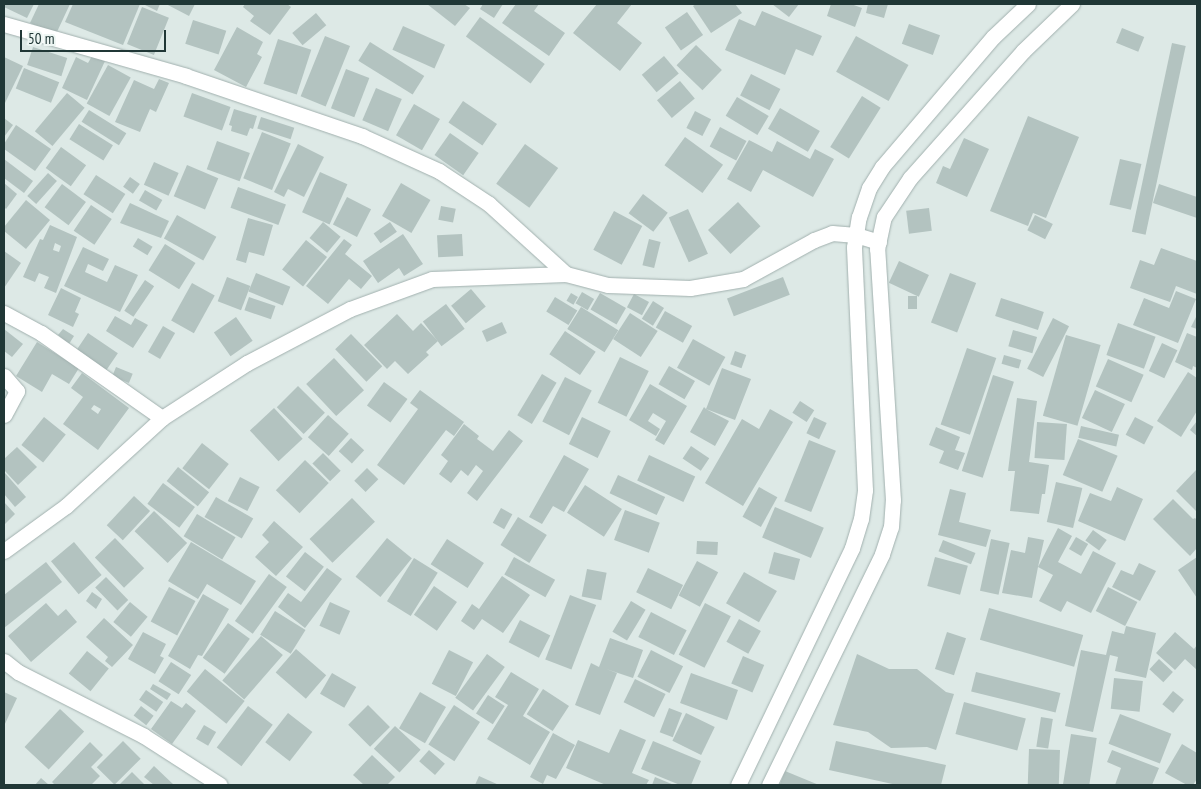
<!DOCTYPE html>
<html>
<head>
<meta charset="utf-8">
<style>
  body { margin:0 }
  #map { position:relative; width:1201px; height:789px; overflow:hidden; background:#dde9e6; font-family:"PT Sans Narrow",sans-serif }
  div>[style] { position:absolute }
  .building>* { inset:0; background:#b3c3c0; transform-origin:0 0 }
  .roads { filter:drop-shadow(0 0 1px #a1b0ae) drop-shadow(0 0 1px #a1b0ae) }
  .street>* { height:15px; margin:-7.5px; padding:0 7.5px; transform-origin:7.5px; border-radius:7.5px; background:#fff }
  .secondary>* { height:15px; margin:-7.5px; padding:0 7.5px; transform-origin:7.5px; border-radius:7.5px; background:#fff }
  span { translate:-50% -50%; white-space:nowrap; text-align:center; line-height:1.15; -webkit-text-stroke:4px #edf6f3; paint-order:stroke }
  .frame { position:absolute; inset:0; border:5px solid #203736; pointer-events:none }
  .scale { position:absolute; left:20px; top:30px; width:146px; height:22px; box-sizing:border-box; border:2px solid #203736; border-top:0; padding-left:6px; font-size:15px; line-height:18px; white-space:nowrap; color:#203736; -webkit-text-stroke:4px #edf6f3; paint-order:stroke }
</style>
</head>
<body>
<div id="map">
  <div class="building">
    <i style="clip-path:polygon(4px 4px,34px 4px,27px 18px,4px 7px)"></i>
    <i style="clip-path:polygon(39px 4px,70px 4px,56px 34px,30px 23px)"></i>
    <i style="clip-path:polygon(73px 4px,140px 4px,123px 45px,65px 22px)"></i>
    <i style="clip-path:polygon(143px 4px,160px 4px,157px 11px)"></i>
    <i style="clip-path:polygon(166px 4px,195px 4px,189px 16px)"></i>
    <i style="clip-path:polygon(245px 4px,287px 4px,291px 7px,270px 35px,250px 21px,254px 16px,243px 7px)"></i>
    <i style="clip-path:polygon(427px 4px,464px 4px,470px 8px,455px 26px)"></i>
    <i style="clip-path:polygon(483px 4px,503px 4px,494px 18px,480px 9px)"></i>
    <i style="clip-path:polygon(516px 4px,539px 4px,534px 11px,565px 33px,549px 56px,502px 23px)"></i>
    <i style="clip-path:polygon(597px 4px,632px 4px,617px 23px,642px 43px,620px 71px,573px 33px)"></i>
    <i style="clip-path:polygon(696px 4px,735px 4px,742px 13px,711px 33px,693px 6px)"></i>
    <i style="clip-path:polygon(772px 4px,799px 4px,789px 17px)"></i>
    <i style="clip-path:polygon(831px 4px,851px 4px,862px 8px,855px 27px,827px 16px)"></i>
    <i style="clip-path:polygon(868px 4px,888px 4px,884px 18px,866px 13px)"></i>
    <i style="left:142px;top:7px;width:29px;height:40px;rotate:22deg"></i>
    <i style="clip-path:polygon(762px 11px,822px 36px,813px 56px,796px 49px,785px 75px,725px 50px,739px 19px,755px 26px)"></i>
    <i style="left:687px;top:12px;width:28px;height:27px;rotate:55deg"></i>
    <i style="left:316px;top:13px;width:16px;height:31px;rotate:50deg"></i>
    <i style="left:480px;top:17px;width:80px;height:24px;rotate:36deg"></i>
    <i style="left:193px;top:20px;width:35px;height:25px;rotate:18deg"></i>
    <i style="left:909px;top:24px;width:33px;height:21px;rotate:20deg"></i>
    <i style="left:403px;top:26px;width:46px;height:26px;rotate:24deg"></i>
    <i style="clip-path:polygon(237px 27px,263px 42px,257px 54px,262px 57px,246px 87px,214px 70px)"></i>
    <i style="left:1122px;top:28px;width:24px;height:16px;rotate:22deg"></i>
    <i style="left:325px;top:36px;width:27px;height:65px;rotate:22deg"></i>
    <i style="left:856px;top:36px;width:60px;height:41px;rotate:29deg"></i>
    <i style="left:278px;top:39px;width:35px;height:47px;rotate:18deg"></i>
    <i style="left:370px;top:42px;width:64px;height:22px;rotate:32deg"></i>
    <i style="left:1172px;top:43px;width:14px;height:193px;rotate:12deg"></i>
    <i style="left:696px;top:45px;width:36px;height:28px;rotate:44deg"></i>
    <i style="left:33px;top:47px;width:36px;height:19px;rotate:18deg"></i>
    <i style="clip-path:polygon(92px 56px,105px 61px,87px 100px,62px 88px,76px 57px,88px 63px)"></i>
    <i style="left:664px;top:56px;width:23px;height:29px;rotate:50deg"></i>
    <i style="clip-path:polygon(4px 57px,23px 66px,4px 105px)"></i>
    <i style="left:108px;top:65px;width:26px;height:44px;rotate:29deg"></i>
    <i style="left:24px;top:68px;width:38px;height:22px;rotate:22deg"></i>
    <i style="left:346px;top:69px;width:25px;height:42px;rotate:21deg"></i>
    <i style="left:751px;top:74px;width:33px;height:24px;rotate:27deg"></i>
    <i style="clip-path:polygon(159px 79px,169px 83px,156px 112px,150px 109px,140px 132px,115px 122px,134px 80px,154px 89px)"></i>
    <i style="left:680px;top:81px;width:23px;height:30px;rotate:50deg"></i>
    <i style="left:376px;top:88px;width:28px;height:35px;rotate:23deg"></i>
    <i style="left:67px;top:93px;width:23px;height:50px;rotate:40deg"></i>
    <i style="left:192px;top:93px;width:41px;height:25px;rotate:20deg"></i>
    <i style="left:862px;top:96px;width:22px;height:60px;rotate:32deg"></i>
    <i style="left:737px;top:97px;width:37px;height:22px;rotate:31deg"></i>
    <i style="left:463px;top:101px;width:41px;height:26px;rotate:34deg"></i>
    <i style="left:414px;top:104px;width:30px;height:36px;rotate:30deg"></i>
    <i style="left:780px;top:108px;width:46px;height:24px;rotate:30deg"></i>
    <i style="clip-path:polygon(234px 109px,257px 116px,253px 129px,250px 128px,247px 136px,231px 131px,232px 126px,229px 125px)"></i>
    <i style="left:89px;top:110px;width:44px;height:14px;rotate:32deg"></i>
    <i style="left:695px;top:111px;width:18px;height:19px;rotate:27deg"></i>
    <i style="clip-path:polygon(1028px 116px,1079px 137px,1046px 218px,1033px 213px,1028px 226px,990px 211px)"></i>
    <i style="left:261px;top:117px;width:35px;height:12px;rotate:18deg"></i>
    <i style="clip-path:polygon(4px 118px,13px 125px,4px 137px)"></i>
    <i style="left:79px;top:124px;width:40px;height:18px;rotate:32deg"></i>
    <i style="clip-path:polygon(16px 125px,51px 149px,35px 171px,4px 149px,4px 144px)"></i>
    <i style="left:720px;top:127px;width:30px;height:22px;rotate:28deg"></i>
    <i style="left:262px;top:132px;width:31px;height:50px;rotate:22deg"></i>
    <i style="left:450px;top:133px;width:35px;height:27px;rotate:35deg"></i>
    <i style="left:685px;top:137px;width:47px;height:35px;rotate:36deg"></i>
    <i style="clip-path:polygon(964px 138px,989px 149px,967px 197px,936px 183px,943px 166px,950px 169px)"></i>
    <i style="clip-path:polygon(749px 140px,772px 152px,777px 141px,810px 159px,815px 149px,834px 159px,813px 197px,763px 170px,751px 192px,727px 179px)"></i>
    <i style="left:217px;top:141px;width:35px;height:30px;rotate:20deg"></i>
    <i style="clip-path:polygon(298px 144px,324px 157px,304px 197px,288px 189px,284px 197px,274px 192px)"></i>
    <i style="left:525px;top:144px;width:41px;height:49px;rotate:36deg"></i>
    <i style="left:61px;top:147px;width:31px;height:26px;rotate:36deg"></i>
    <i style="clip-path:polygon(4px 159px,33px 181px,24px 193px,4px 178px)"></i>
    <i style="left:1120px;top:159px;width:22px;height:47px;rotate:13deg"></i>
    <i style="left:154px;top:162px;width:27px;height:25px;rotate:24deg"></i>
    <i style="left:187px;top:165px;width:34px;height:34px;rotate:23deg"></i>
    <i style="left:320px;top:172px;width:30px;height:44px;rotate:24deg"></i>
    <i style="left:48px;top:173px;width:12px;height:31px;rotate:42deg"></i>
    <i style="left:96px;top:175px;width:35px;height:23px;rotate:33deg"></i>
    <i style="left:130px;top:177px;width:12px;height:12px;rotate:35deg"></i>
    <i style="clip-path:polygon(4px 183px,17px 194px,6px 209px,4px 207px)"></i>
    <i style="left:401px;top:183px;width:34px;height:38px;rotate:30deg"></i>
    <i style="left:62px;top:184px;width:30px;height:29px;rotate:37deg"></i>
    <i style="clip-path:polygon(1159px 184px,1197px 197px,1197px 218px,1153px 203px)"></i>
    <i style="left:238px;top:187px;width:51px;height:22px;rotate:20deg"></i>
    <i style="left:145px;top:190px;width:20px;height:12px;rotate:30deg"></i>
    <i style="left:643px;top:194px;width:31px;height:24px;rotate:37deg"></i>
    <i style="left:347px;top:197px;width:27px;height:31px;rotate:27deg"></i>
    <i style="clip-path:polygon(26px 200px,50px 220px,26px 249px,4px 231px,4px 227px)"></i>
    <i style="left:738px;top:202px;width:33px;height:41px;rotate:47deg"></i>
    <i style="clip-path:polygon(130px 203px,169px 221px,161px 238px,120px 223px)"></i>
    <i style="left:91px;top:205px;width:25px;height:31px;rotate:34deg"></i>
    <i style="left:441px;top:206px;width:15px;height:14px;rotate:11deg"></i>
    <i style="left:929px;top:208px;width:23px;height:23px;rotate:83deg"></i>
    <i style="left:688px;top:209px;width:49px;height:21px;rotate:66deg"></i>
    <i style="left:614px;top:211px;width:32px;height:44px;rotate:28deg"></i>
    <i style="left:177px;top:215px;width:45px;height:27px;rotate:29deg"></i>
    <i style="left:1035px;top:215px;width:20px;height:17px;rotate:27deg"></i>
    <i style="clip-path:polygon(248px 218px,273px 225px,264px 256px,249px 252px,246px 263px,236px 260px)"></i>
    <i style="left:323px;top:222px;width:23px;height:21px;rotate:40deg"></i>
    <i style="left:390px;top:222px;width:12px;height:20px;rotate:55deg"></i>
    <i style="clip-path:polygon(evenodd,50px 225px,77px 237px,56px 293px,44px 288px,49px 277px,39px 273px,35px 282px,23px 277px,40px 239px,43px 240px,50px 225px,55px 243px,61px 246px,59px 252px,53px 250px,55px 243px)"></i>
    <i style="clip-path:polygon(403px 234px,423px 264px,404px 276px,399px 268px,378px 283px,363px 261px)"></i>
    <i style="left:462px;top:234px;width:22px;height:25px;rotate:87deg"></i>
    <i style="left:138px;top:238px;width:17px;height:10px;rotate:31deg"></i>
    <i style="clip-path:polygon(344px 239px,352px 245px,345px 254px,372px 276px,361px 289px,349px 279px,328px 304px,306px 286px)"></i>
    <i style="left:649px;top:239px;width:12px;height:27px;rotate:14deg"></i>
    <i style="left:306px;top:240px;width:27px;height:38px;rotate:39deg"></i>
    <i style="left:165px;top:244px;width:36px;height:31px;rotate:32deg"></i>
    <i style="clip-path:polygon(83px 247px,109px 259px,103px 271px,88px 264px,85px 272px,107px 282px,115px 265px,138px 275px,120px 312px,64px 286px)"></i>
    <i style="clip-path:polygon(1161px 248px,1197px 261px,1197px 294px,1176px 286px,1170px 302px,1130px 288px,1140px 260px,1154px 265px)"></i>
    <i style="clip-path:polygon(4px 251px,21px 263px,4px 288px)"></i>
    <i style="left:899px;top:261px;width:33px;height:24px;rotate:25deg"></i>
    <i style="left:256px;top:273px;width:37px;height:20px;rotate:22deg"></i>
    <i style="left:950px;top:273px;width:28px;height:53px;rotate:21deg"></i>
    <i style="left:227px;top:277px;width:25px;height:26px;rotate:21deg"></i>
    <i style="left:783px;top:277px;width:19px;height:60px;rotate:69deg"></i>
    <i style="left:145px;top:280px;width:11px;height:37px;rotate:34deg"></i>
    <i style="left:192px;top:283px;width:26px;height:43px;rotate:29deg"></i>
    <i style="clip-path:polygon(61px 288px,81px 298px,75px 312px,79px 314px,73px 327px,48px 315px)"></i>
    <i style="left:471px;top:289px;width:23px;height:26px;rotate:50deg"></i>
    <i style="clip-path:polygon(1176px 291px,1196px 299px,1178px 343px,1133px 325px,1144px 298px,1169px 308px)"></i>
    <i style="left:582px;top:292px;width:14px;height:13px;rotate:30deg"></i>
    <i style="left:571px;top:293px;width:8px;height:9px;rotate:30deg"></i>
    <i style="left:600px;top:293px;width:30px;height:19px;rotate:30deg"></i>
    <i style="left:634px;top:294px;width:17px;height:15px;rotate:28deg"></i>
    <i style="left:908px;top:296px;width:9px;height:13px"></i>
    <i style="left:249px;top:297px;width:28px;height:14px;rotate:19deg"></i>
    <i style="left:555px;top:297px;width:26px;height:17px;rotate:31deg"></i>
    <i style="left:1001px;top:298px;width:45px;height:19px;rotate:18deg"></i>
    <i style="left:653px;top:301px;width:13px;height:21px;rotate:32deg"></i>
    <i style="left:446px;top:304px;width:31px;height:29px;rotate:53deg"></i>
    <i style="left:581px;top:307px;width:44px;height:26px;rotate:32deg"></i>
    <i style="left:665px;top:311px;width:31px;height:19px;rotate:29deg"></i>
    <i style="left:630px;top:313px;width:33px;height:31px;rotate:33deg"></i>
    <i style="clip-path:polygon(397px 314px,413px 331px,421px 323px,438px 341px,426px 352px,429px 355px,408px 374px,395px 361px,387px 369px,364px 345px)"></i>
    <i style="clip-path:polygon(1197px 315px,1197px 329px,1191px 327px)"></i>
    <i style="clip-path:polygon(115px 316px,131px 325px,135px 318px,148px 325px,133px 348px,106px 331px)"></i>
    <i style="left:236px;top:317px;width:29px;height:27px;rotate:55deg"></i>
    <i style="left:1053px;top:318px;width:18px;height:57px;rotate:27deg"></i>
    <i style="left:502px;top:322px;width:12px;height:22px;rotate:66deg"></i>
    <i style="left:1118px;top:323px;width:40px;height:34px;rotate:20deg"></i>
    <i style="left:163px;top:326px;width:14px;height:30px;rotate:30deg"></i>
    <i style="clip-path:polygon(4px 329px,23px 344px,12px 357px,4px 351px)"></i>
    <i style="clip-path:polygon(63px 329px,74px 336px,69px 344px,58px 335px)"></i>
    <i style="left:1013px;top:330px;width:25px;height:17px;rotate:16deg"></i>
    <i style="left:565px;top:331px;width:37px;height:28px;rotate:34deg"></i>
    <i style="left:88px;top:333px;width:36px;height:21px;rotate:34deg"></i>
    <i style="clip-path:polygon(1187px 333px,1197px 337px,1197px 368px,1193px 366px,1192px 370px,1175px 362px)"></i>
    <i style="left:351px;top:334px;width:45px;height:22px;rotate:46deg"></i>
    <i style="left:1066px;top:335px;width:36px;height:84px;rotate:16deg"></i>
    <i style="left:693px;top:339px;width:37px;height:33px;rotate:29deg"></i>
    <i style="clip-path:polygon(37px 342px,79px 368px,69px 384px,52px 374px,42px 392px,16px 376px)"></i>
    <i style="left:1162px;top:343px;width:17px;height:31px;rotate:25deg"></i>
    <i style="left:967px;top:348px;width:31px;height:81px;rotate:19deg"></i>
    <i style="left:735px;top:351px;width:12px;height:14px;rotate:20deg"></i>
    <i style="left:1004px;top:355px;width:18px;height:9px;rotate:16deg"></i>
    <i style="left:620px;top:357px;width:32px;height:51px;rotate:26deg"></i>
    <i style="left:334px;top:358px;width:44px;height:38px;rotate:47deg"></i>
    <i style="left:1108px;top:359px;width:39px;height:30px;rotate:24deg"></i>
    <i style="left:669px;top:366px;width:30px;height:21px;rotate:30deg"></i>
    <i style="left:116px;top:367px;width:18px;height:10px;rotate:22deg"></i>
    <i style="clip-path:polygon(722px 368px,751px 379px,735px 420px,706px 409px,729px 421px,715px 446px,690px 432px,704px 407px,706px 409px)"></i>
    <i style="clip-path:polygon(1188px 372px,1197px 378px,1197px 411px,1181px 437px,1157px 421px)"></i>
    <i style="clip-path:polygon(evenodd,82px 373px,129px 408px,98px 450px,63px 424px,83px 397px,71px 388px,82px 373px,94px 405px,101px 409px,98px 414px,91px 409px,94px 405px)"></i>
    <i style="left:542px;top:374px;width:17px;height:48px;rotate:31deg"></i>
    <i style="left:993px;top:375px;width:22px;height:101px;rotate:18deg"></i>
    <i style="left:565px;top:377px;width:30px;height:50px;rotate:27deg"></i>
    <i style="left:384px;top:382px;width:29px;height:29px;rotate:36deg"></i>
    <i style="clip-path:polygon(650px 384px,687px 406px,664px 445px,655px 440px,666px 421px,653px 413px,648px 421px,660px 429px,656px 436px,629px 420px)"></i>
    <i style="left:298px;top:386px;width:38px;height:30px;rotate:45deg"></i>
    <i style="clip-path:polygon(420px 390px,464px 422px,454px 436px,446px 430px,404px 485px,377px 465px,418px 409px,410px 403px)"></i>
    <i style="left:1095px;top:390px;width:33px;height:31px;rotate:25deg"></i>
    <i style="clip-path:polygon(1017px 398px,1037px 401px,1029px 462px,1049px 465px,1045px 494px,1042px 494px,1039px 514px,1010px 511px,1015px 471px,1008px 471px)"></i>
    <i style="left:800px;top:401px;width:17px;height:14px;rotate:33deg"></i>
    <i style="left:274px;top:408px;width:42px;height:33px;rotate:47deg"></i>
    <i style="clip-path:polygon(770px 409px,793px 422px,743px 506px,705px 483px,742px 419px,759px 429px)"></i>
    <i style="left:328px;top:415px;width:28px;height:30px;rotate:42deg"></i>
    <i style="left:44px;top:417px;width:28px;height:36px;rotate:39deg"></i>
    <i style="left:582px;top:417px;width:32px;height:30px;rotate:26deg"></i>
    <i style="left:814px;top:417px;width:14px;height:18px;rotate:25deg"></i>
    <i style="left:1135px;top:417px;width:21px;height:20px;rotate:28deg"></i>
    <i style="clip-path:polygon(1197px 421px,1197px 436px,1190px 430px)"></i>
    <i style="left:1037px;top:422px;width:30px;height:36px;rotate:4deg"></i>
    <i style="clip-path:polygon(464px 424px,479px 436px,477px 439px,493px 451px,509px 430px,523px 441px,477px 501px,467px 493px,483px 471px,476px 465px,468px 476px,461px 470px,451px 483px,439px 474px,448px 461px,441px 455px)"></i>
    <i style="left:1081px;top:426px;width:39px;height:12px;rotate:13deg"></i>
    <i style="clip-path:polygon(936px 427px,960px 437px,955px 450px,965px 453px,958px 470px,939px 463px,944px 451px,929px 445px)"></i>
    <i style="left:351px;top:438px;width:18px;height:18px;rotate:43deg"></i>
    <i style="left:1078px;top:439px;width:43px;height:39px;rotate:23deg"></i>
    <i style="left:809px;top:440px;width:29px;height:66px;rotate:22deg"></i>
    <i style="left:202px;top:443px;width:34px;height:32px;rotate:38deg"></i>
    <i style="left:691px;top:446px;width:22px;height:15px;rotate:34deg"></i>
    <i style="clip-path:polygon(17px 447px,37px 467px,18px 485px,4px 470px,4px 459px)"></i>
    <i style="left:323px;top:453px;width:25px;height:15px;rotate:45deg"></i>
    <i style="clip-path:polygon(564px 455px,589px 469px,564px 512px,553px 506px,542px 524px,529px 517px)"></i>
    <i style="left:649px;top:455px;width:51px;height:28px;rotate:25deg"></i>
    <i style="left:305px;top:460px;width:33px;height:42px;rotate:44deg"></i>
    <i style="left:178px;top:467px;width:40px;height:18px;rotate:39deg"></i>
    <i style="left:367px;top:468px;width:16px;height:18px;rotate:45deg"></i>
    <i style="clip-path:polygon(1197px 469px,1197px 512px,1176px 491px)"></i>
    <i style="clip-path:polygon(5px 473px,26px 497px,15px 507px,4px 494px)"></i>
    <i style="left:618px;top:475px;width:52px;height:20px;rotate:25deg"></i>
    <i style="left:240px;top:477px;width:22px;height:27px;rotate:27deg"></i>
    <i style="left:1056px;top:482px;width:27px;height:41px;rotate:13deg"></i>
    <i style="left:163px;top:483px;width:40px;height:26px;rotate:37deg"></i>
    <i style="left:585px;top:485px;width:44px;height:33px;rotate:33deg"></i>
    <i style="left:759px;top:487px;width:21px;height:34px;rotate:29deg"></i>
    <i style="clip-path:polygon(1117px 487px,1143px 499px,1125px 541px,1078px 521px,1090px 493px,1111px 501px)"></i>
    <i style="clip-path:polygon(950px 489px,966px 493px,959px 522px,991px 530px,986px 547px,938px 535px)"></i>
    <i style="left:134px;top:496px;width:22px;height:40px;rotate:43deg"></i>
    <i style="left:216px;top:497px;width:43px;height:23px;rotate:30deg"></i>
    <i style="left:352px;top:498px;width:33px;height:59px;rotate:46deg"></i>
    <i style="clip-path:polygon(1173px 499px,1193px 519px,1195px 518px,1197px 520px,1197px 548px,1190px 556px,1153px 519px)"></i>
    <i style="clip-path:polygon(4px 502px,15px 514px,4px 525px)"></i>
    <i style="left:775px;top:507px;width:53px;height:33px;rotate:23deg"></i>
    <i style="left:501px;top:508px;width:13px;height:17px;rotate:29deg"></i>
    <i style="left:625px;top:510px;width:37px;height:32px;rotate:20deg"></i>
    <i style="left:154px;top:511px;width:46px;height:28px;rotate:44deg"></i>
    <i style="left:197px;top:514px;width:45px;height:26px;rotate:31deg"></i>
    <i style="left:518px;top:517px;width:34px;height:33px;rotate:32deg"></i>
    <i style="clip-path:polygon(274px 521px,303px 547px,276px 576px,255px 557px,269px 542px,262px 535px)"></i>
    <i style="clip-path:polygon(1058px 528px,1072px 536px,1058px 562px,1081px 574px,1093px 551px,1116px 563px,1091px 613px,1067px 601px,1061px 612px,1039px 601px,1053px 575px,1038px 567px,1032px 598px,1002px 593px,1011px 550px,1025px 553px,1028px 537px,1044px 540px,1038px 567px)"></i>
    <i style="left:1093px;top:530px;width:17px;height:13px;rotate:36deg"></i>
    <i style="left:1076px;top:537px;width:14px;height:14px;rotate:30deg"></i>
    <i style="left:115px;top:538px;width:42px;height:28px;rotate:46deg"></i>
    <i style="left:387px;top:538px;width:32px;height:50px;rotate:39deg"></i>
    <i style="left:447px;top:539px;width:44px;height:30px;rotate:33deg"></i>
    <i style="left:991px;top:539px;width:19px;height:53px;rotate:12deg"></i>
    <i style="left:943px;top:540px;width:35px;height:12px;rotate:22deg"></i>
    <i style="left:697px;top:541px;width:21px;height:13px;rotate:3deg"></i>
    <i style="left:74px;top:542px;width:43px;height:30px;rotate:50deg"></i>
    <i style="clip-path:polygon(191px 542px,256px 581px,241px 605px,207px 584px,198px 599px,168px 581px)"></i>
    <i style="left:305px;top:552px;width:24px;height:31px;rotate:38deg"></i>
    <i style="left:774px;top:552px;width:27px;height:22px;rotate:15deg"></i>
    <i style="left:514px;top:557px;width:47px;height:20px;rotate:29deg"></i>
    <i style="left:935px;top:557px;width:34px;height:30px;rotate:15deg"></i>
    <i style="clip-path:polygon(1197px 557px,1197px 598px,1178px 570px)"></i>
    <i style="left:414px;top:558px;width:28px;height:51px;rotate:32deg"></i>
    <i style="left:697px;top:561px;width:24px;height:39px;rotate:28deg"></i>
    <i style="clip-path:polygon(46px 562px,62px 582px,4px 628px,4px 595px)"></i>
    <i style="clip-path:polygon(1139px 563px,1156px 571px,1140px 601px,1112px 587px,1121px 570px,1133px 575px)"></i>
    <i style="clip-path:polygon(327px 568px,342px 579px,305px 628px,278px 607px,288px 593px,301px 602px)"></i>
    <i style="left:648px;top:568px;width:39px;height:27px;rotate:26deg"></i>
    <i style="left:587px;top:569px;width:20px;height:28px;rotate:11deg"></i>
    <i style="left:744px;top:572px;width:38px;height:36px;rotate:30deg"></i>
    <i style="left:269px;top:574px;width:22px;height:58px;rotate:36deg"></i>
    <i style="clip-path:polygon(502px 576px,530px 595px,503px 633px,482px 619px,474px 630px,461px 621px,472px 604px,479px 609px)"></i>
    <i style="left:106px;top:577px;width:32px;height:15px;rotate:46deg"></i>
    <i style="left:434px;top:586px;width:28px;height:35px;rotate:35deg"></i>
    <i style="left:169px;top:587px;width:30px;height:39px;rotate:28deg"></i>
    <i style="left:1108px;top:587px;width:33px;height:27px;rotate:27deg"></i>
    <i style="clip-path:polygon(92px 592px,102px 599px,96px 609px,86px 601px)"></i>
    <i style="clip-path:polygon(203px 594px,229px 609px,202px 656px,198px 655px,190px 669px,168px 656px)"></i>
    <i style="left:570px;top:595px;width:28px;height:69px;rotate:21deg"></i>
    <i style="left:631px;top:601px;width:17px;height:36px;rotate:31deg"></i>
    <i style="left:130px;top:602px;width:23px;height:26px;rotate:40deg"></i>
    <i style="left:330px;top:602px;width:22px;height:26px;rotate:24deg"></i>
    <i style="clip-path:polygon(46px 603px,58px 616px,66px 609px,77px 622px,31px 662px,8px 636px)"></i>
    <i style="left:705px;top:603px;width:29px;height:58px;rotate:27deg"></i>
    <i style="left:989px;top:608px;width:98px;height:33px;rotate:16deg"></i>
    <i style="left:275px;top:611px;width:36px;height:28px;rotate:32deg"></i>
    <i style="left:651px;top:612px;width:40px;height:28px;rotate:27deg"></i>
    <i style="clip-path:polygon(104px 618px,133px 645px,112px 667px,105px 661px,108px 657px,86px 637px)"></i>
    <i style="left:739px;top:619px;width:25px;height:26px;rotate:29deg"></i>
    <i style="left:520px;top:620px;width:34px;height:25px;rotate:27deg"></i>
    <i style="left:228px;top:623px;width:27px;height:43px;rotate:36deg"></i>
    <i style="clip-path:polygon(1126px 626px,1156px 633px,1146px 678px,1115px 671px,1118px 657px,1110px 655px,1093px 732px,1065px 726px,1081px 650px,1106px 655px,1112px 631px,1124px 634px)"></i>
    <i style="clip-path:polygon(143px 632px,166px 644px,160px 656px,164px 658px,155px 674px,128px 659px)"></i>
    <i style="left:947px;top:632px;width:20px;height:39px;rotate:18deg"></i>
    <i style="clip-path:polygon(1175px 632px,1194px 649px,1197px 645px,1197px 670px,1185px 659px,1175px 670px,1156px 653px)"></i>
    <i style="left:261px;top:636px;width:29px;height:59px;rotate:41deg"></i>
    <i style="clip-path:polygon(610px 638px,643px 650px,633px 678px,606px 669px,617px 673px,600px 715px,575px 705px,591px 663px,599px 667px)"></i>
    <i style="left:296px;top:649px;width:40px;height:31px;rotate:41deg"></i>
    <i style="left:449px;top:650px;width:27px;height:38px;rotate:27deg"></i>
    <i style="left:651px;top:650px;width:36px;height:30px;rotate:27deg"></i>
    <i style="left:87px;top:651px;width:28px;height:29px;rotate:39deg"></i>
    <i style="left:487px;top:654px;width:22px;height:54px;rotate:36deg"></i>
    <i style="clip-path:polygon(857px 654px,889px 669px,917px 669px,946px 692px,954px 694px,936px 750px,927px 747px,891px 748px,868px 732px,833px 725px)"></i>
    <i style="left:743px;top:656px;width:23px;height:30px;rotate:23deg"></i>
    <i style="left:1159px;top:659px;width:19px;height:14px;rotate:43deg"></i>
    <i style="left:171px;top:662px;width:24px;height:23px;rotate:33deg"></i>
    <i style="left:205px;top:669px;width:51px;height:29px;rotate:39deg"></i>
    <i style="clip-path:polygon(511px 672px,539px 689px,523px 716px,550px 732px,530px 765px,487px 739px,508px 705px,495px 697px)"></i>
    <i style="left:976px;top:672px;width:87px;height:20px;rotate:14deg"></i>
    <i style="left:332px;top:673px;width:28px;height:24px;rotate:30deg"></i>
    <i style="left:691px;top:673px;width:50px;height:32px;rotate:20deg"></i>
    <i style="left:1114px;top:678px;width:29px;height:31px;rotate:6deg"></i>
    <i style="left:635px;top:679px;width:34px;height:26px;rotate:26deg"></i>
    <i style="clip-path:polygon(153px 684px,171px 694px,167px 700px,150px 689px)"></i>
    <i style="left:543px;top:689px;width:31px;height:30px;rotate:33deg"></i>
    <i style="left:146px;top:690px;width:21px;height:12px;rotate:35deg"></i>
    <i style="left:1173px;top:691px;width:14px;height:17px;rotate:39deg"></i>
    <i style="clip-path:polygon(4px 692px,17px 698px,4px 726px)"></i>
    <i style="left:420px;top:692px;width:30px;height:42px;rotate:30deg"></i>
    <i style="left:488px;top:695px;width:20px;height:22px;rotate:33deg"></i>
    <i style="clip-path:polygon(171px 701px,182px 708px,186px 703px,196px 711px,172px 744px,151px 729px)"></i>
    <i style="left:964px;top:702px;width:64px;height:33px;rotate:15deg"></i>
    <i style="left:368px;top:705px;width:31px;height:28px;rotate:45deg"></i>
    <i style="left:454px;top:705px;width:31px;height:47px;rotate:33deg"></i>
    <i style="left:141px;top:706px;width:16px;height:12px;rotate:38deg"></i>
    <i style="left:248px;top:706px;width:31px;height:52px;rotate:37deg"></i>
    <i style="left:669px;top:708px;width:14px;height:26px;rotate:21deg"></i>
    <i style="left:60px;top:709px;width:33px;height:52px;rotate:43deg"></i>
    <i style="left:288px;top:713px;width:31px;height:37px;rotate:38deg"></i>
    <i style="left:686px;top:713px;width:32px;height:31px;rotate:26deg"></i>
    <i style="left:1120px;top:714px;width:55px;height:32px;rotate:21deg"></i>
    <i style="left:1041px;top:717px;width:12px;height:30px;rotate:9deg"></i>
    <i style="left:204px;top:725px;width:14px;height:16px;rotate:30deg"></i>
    <i style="left:395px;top:726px;width:35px;height:31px;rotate:43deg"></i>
    <i style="clip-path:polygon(620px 729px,646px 740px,632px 773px,649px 780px,646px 785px,606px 785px,566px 768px,578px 740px,609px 753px)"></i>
    <i style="clip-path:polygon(553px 733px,575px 745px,556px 779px,547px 775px,543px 784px,530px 777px)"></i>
    <i style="left:1071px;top:734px;width:26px;height:51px;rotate:9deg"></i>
    <i style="left:123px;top:741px;width:25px;height:37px;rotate:45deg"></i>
    <i style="clip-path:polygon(653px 741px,701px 761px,691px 785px,680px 785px,641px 769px)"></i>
    <i style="clip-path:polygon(836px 741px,946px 765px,941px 785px,897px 785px,829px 770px)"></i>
    <i style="clip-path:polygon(90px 742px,103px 755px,91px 767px,100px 776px,91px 785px,55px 785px,52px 782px)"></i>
    <i style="clip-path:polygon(1182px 744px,1197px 753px,1197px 779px,1193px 785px,1187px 785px,1165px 773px)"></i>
    <i style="left:1029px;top:749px;width:31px;height:36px;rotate:2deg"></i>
    <i style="left:429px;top:750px;width:21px;height:15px;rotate:41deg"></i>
    <i style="clip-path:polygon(1112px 750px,1159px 768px,1152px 785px,1115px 785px,1121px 768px,1107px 762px)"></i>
    <i style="clip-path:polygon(372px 755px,395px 777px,387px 785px,364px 785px,353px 775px)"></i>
    <i style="clip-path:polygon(154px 766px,174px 785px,154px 785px,144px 777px)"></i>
    <i style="clip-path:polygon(785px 771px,819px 785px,783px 785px,780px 784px)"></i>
    <i style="clip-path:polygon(132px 772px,145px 785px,119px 785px)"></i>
    <i style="clip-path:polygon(479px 776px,499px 785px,475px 785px)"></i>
    <i style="clip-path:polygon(655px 777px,674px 785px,652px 785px)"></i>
    <i style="clip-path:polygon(41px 778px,49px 785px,35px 785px)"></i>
  </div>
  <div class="roads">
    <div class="street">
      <i style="left:4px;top:313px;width:42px;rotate:28.4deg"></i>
      <i style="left:41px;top:333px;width:148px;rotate:35.1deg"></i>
      <i style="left:4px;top:376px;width:20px;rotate:49deg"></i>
      <i style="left:17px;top:391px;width:27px;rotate:118deg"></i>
      <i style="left:4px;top:661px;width:18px;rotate:38deg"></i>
      <i style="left:18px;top:672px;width:141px;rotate:26.9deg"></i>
      <i style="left:144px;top:736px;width:90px;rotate:32.8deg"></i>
    </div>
    <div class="secondary">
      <i style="left:4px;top:24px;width:189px;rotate:15.9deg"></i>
      <i style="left:186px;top:76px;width:186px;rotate:18.8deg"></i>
      <i style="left:362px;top:136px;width:85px;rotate:24.4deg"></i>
      <i style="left:439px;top:171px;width:60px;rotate:33.4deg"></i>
      <i style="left:489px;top:204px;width:104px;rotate:42.3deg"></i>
      <i style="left:4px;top:551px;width:77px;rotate:-36deg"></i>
      <i style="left:66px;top:506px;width:130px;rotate:-42.5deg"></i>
      <i style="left:162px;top:418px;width:101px;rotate:-32.9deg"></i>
      <i style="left:247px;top:363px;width:116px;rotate:-27.7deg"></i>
      <i style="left:350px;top:309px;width:87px;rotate:-20.1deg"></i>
      <i style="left:432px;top:279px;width:134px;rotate:-2.1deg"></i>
      <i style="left:566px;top:274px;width:43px;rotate:14.7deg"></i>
      <i style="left:608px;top:285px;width:82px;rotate:2.1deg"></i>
      <i style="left:690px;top:288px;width:54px;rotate:-9.6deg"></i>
      <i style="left:743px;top:279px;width:81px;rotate:-28.8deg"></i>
      <i style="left:814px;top:240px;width:19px;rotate:-21deg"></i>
      <i style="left:832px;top:233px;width:24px;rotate:5deg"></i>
      <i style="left:856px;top:235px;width:24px;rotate:17deg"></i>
      <i style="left:738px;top:785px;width:263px;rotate:-64.3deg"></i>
      <i style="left:852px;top:548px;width:30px;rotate:-73deg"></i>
      <i style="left:861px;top:519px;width:29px;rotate:-82deg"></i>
      <i style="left:865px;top:490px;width:243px;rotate:-92.6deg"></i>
      <i style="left:854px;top:247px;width:30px;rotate:-81deg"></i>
      <i style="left:859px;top:217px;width:31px;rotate:-71deg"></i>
      <i style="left:869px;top:188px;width:25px;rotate:-58deg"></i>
      <i style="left:882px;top:167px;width:171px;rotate:-49.5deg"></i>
      <i style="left:993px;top:37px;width:48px;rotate:-43.3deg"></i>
      <i style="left:769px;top:785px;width:257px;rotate:-63.9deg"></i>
      <i style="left:882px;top:554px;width:28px;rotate:-72deg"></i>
      <i style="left:891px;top:527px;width:27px;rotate:-86deg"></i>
      <i style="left:893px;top:500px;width:252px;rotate:-93.6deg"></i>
      <i style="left:877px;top:249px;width:33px;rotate:-78deg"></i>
      <i style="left:884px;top:217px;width:47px;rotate:-56.3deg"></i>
      <i style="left:910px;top:178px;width:170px;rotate:-48.3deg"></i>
      <i style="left:1023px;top:51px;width:68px;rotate:-43.8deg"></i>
    </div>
  </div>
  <div class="frame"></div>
  <div class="scale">50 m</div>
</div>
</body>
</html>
